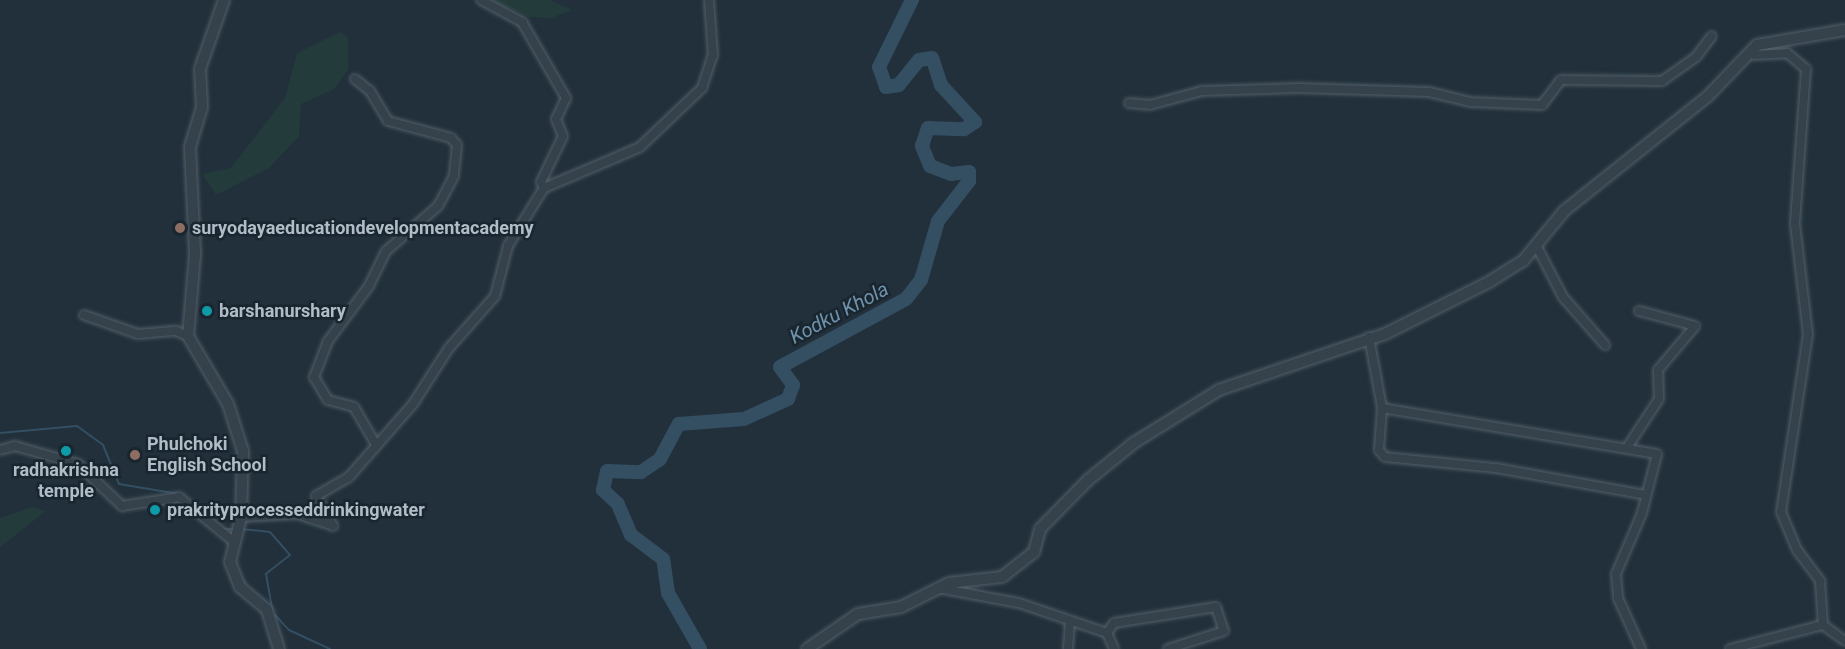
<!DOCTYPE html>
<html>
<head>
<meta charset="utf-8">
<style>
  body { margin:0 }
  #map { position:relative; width:1845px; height:649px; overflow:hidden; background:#21303b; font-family:Roboto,sans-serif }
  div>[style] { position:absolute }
  .green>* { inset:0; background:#233c3b }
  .stream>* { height:2px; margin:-1px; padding:0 1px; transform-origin:1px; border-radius:1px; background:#344e62 }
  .river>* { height:14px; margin:-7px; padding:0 7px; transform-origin:7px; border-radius:7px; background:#344e62 }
  .roads { filter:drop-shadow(0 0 2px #535f69) drop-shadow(0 0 2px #535f69) }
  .minor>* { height:8px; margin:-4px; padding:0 4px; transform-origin:4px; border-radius:4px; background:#35414b }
  .tertiary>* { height:10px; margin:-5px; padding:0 5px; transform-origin:5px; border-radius:5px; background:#35414b }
  .dots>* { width:16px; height:16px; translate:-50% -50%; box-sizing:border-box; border:3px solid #1a262f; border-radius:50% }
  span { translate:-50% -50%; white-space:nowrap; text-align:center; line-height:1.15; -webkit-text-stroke:5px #1a262f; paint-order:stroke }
  .poi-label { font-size:18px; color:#b0bcc7; font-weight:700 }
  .left { translate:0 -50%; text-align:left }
  .water-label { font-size:20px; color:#6f92ab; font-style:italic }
</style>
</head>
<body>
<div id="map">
  <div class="green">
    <i style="clip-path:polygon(490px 0,550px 0,572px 10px,551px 18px,529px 17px)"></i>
    <i style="clip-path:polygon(340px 32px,348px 37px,348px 70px,334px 89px,301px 104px,299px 136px,269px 168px,216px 195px,202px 174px,231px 168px,285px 98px,297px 53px)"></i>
    <i style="clip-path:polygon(32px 507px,46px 511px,0 547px,0 518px)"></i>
  </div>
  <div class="stream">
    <i style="left:0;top:433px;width:77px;rotate:-5.2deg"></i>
    <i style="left:77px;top:426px;width:32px;rotate:36deg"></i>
    <i style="left:103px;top:445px;width:42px;rotate:67.7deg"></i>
    <i style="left:119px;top:484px;width:61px;rotate:9.5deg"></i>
    <i style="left:224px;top:529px;width:11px"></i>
    <i style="left:241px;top:529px;width:29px;rotate:6deg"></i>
    <i style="left:270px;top:532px;width:30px;rotate:49deg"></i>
    <i style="left:290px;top:555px;width:31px;rotate:142deg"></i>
    <i style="left:266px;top:574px;width:36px;rotate:80deg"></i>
    <i style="left:274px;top:614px;width:22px;rotate:47deg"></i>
    <i style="left:289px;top:630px;width:45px;rotate:24.9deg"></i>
  </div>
  <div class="river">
    <i style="left:700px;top:649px;width:64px;rotate:-119.7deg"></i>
    <i style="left:668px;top:593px;width:34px;rotate:-98deg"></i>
    <i style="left:663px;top:559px;width:40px;rotate:-143deg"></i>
    <i style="left:631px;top:535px;width:34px;rotate:-113deg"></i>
    <i style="left:618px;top:504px;width:21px;rotate:-137deg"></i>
    <i style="left:603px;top:490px;width:19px;rotate:-78deg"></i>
    <i style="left:607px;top:471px;width:34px;rotate:2deg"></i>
    <i style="left:641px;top:472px;width:23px;rotate:-34deg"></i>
    <i style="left:660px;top:459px;width:40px;rotate:-62deg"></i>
    <i style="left:679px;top:424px;width:65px;rotate:-4.4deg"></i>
    <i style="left:744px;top:419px;width:48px;rotate:-24.4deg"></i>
    <i style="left:788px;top:399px;width:15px;rotate:-70deg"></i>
    <i style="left:793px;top:385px;width:22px;rotate:-126deg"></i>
    <i style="left:780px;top:367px;width:143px;rotate:-28.4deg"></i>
    <i style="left:906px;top:299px;width:24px;rotate:-52deg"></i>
    <i style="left:921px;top:280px;width:61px;rotate:-73.9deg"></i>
    <i style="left:938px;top:221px;width:51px;rotate:-52.2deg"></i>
    <i style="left:969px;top:181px;width:9px;rotate:-90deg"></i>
    <i style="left:969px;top:172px;width:18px;rotate:174deg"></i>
    <i style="left:951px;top:174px;width:22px;rotate:-159deg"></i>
    <i style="left:930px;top:166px;width:22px;rotate:-112deg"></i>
    <i style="left:922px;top:146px;width:19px;rotate:-72deg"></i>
    <i style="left:928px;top:128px;width:36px;rotate:2deg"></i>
    <i style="left:964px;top:129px;width:13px;rotate:-32deg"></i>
    <i style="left:975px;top:122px;width:50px;rotate:-132.6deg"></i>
    <i style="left:941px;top:85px;width:28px;rotate:-108deg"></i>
    <i style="left:932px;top:58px;width:13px;rotate:171deg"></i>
    <i style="left:919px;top:60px;width:32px;rotate:129deg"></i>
    <i style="left:899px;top:85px;width:13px;rotate:171deg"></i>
    <i style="left:886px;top:87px;width:21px;rotate:-109deg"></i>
    <i style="left:879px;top:67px;width:75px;rotate:-63.8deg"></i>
  </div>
  <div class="roads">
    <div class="minor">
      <i style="left:481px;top:0;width:47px;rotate:28.2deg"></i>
      <i style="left:522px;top:22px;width:88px;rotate:59.9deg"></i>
      <i style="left:566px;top:98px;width:23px;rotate:115deg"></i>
      <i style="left:556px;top:119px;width:18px;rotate:68deg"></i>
      <i style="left:563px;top:136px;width:51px;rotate:115.6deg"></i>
      <i style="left:541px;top:182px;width:7px;rotate:63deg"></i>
      <i style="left:1754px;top:55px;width:33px;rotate:-3deg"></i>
      <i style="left:1787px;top:53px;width:25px;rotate:40deg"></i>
      <i style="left:1806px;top:69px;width:155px;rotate:94.1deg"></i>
      <i style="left:1795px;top:224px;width:111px;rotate:83.3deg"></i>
      <i style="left:1808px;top:334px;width:180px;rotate:98.6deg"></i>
      <i style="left:1781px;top:512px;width:41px;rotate:67.2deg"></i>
      <i style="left:1797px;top:550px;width:39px;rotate:53deg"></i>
      <i style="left:1820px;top:581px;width:44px;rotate:86.1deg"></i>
      <i style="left:1823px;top:625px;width:27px;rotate:36deg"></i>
      <i style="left:355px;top:79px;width:19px;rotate:39deg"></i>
      <i style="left:370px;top:91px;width:35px;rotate:59deg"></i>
      <i style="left:388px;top:121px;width:65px;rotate:15.1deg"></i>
      <i style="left:451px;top:138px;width:9px;rotate:49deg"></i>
      <i style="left:457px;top:145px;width:31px;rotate:96deg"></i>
      <i style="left:454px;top:176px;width:34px;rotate:118deg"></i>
      <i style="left:438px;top:206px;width:69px;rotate:139.1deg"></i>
      <i style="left:386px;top:251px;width:39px;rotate:116deg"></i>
      <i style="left:369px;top:286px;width:69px;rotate:126.7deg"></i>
      <i style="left:328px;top:341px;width:39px;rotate:111deg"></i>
      <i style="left:314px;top:377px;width:27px;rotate:59deg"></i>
      <i style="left:328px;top:400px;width:27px;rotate:15deg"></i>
      <i style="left:354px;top:407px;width:42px;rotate:59.7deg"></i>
      <i style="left:1129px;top:103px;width:21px;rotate:5deg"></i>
      <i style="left:1150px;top:105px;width:54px;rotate:-15.1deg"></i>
      <i style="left:1202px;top:91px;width:97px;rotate:-1.8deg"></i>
      <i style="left:1299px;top:88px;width:130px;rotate:1.8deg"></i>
      <i style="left:1429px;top:92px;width:42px;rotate:13.7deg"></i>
      <i style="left:1470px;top:102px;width:72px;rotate:2.4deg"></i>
      <i style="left:1542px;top:105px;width:31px;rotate:-53deg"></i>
      <i style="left:1561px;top:80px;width:101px;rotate:0.6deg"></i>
      <i style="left:1662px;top:81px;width:42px;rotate:-35.2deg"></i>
      <i style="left:1696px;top:57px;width:26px;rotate:-53deg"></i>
      <i style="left:1536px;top:245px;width:59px;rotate:62.6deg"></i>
      <i style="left:1563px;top:297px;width:64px;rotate:48.8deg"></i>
      <i style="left:84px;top:315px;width:57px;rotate:19.4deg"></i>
      <i style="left:138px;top:334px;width:38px;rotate:-5deg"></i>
      <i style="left:176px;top:331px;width:13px;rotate:23deg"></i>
      <i style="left:1369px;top:337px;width:72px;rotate:79.6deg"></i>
      <i style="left:1382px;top:408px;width:279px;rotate:9.5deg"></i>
      <i style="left:1657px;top:454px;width:61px;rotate:104.3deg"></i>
      <i style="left:1642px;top:513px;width:66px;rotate:113.1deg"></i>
      <i style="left:1616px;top:574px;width:24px;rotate:85deg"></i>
      <i style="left:1618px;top:598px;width:56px;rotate:65.7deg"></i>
      <i style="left:1382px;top:408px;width:42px;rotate:94.1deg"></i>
      <i style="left:1379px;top:450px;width:9px;rotate:49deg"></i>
      <i style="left:1385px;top:457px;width:112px;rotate:5.7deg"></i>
      <i style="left:1496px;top:468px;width:152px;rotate:10.2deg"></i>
      <i style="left:1628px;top:446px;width:56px;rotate:-56.6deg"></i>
      <i style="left:1659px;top:399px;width:29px;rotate:-92deg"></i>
      <i style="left:1658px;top:370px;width:57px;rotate:-49.9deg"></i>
      <i style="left:1695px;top:326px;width:58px;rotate:-165deg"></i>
      <i style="left:0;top:450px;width:16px;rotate:-15deg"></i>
      <i style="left:15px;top:446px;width:66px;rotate:15.9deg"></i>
      <i style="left:78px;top:464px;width:61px;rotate:43.7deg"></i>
      <i style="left:122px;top:506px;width:58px;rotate:-9deg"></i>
      <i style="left:179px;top:497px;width:71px;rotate:39.3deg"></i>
      <i style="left:241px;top:517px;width:56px;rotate:-3.1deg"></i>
      <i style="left:297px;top:514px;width:38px;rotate:18deg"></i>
      <i style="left:333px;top:526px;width:34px;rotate:-120deg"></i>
      <i style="left:316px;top:496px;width:38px;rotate:-30deg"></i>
      <i style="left:349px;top:477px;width:97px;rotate:-48.8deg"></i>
      <i style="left:413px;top:404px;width:67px;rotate:-57.3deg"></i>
      <i style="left:449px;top:348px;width:69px;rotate:-48.5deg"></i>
      <i style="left:495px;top:296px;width:52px;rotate:-75.4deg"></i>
      <i style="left:508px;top:246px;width:68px;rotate:-58.2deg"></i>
      <i style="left:544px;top:188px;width:104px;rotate:-23.1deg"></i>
      <i style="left:640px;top:147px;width:86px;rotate:-43.6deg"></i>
      <i style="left:702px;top:88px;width:35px;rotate:-72deg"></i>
      <i style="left:713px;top:55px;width:55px;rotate:-94.2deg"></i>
      <i style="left:938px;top:588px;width:82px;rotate:10.5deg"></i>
      <i style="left:1019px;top:603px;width:93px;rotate:18.8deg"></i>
      <i style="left:1107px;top:633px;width:17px;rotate:66deg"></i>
      <i style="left:1107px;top:633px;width:12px;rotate:-55deg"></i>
      <i style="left:1114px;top:623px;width:103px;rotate:-8.9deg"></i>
      <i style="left:1216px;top:607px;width:25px;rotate:72deg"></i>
      <i style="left:1224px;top:631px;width:59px;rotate:162.2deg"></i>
      <i style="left:1068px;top:649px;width:28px;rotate:-86deg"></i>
      <i style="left:1730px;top:649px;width:96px;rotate:-14.5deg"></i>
    </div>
    <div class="tertiary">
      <i style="left:224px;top:0;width:73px;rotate:109.2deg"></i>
      <i style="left:200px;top:69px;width:38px;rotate:87deg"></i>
      <i style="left:202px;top:107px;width:42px;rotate:106.7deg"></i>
      <i style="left:190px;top:147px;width:108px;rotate:87.3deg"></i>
      <i style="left:195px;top:255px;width:81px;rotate:94.9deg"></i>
      <i style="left:188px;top:336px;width:79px;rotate:59.5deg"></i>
      <i style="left:228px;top:404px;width:49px;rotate:72.3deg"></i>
      <i style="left:243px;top:451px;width:66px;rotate:91.7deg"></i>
      <i style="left:241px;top:517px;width:46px;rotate:103.7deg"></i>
      <i style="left:230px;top:562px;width:27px;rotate:68deg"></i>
      <i style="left:240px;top:587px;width:35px;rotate:40deg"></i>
      <i style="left:267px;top:610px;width:41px;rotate:72.9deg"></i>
      <i style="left:807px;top:649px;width:62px;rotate:-34.5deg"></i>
      <i style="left:858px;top:614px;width:44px;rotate:-9.2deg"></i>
      <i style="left:901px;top:607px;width:54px;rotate:-26.6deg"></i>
      <i style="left:949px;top:583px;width:53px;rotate:-6.5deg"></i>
      <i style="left:1002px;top:577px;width:41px;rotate:-38deg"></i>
      <i style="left:1034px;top:552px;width:24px;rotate:-75deg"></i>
      <i style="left:1040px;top:529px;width:69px;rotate:-45.6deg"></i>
      <i style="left:1088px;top:480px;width:60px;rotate:-39deg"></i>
      <i style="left:1135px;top:442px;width:99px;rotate:-31.8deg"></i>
      <i style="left:1219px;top:390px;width:177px;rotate:-18.7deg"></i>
      <i style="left:1387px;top:333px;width:114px;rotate:-26.6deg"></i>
      <i style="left:1489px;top:282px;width:40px;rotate:-32deg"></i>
      <i style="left:1523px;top:261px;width:65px;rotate:-50.6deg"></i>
      <i style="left:1564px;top:211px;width:184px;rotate:-38.6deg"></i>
      <i style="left:1708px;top:96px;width:71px;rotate:-46.1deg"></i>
      <i style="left:1757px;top:45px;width:89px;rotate:-9.7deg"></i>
    </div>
  </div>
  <div class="dots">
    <i style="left:180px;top:228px;background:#8d6e63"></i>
    <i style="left:207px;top:311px;background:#0f9aa8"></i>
    <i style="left:66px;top:451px;background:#0f9aa8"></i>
    <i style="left:135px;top:455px;background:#8d6e63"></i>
    <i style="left:155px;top:510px;background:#0f9aa8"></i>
  </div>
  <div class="poi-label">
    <span class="left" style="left:192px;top:228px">suryodayaeducationdevelopmentacademy</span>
    <span class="left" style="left:219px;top:311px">barshanurshary</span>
    <span class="left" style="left:147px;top:455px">Phulchoki<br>English School</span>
    <span style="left:66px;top:481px">radhakrishna<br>temple</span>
    <span class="left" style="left:167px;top:510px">prakrityprocesseddrinkingwater</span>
  </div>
  <div class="water-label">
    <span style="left:839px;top:313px;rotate:-28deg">Kodku Khola</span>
  </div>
</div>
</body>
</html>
